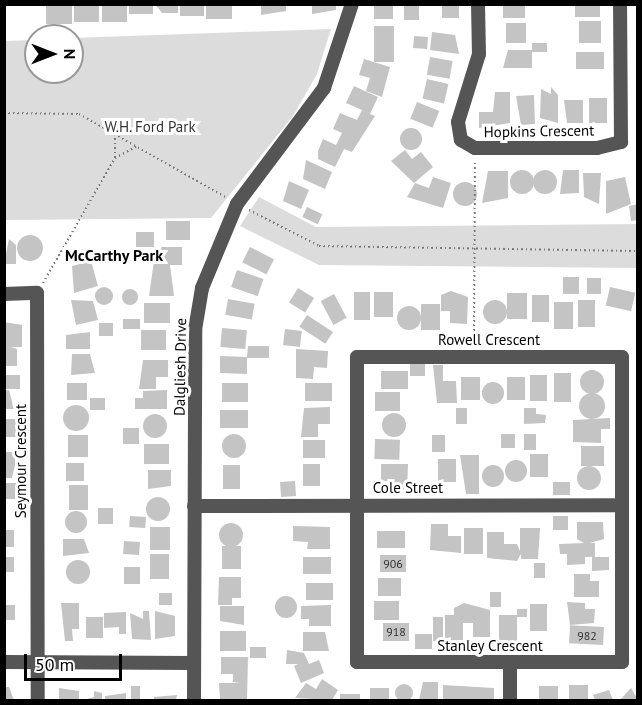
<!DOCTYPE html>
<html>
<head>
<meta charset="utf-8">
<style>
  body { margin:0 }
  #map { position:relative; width:642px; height:705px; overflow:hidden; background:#fff; font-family:"PT Sans",sans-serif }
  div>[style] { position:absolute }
  .green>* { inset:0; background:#dcdcdc }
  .building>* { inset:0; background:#c4c4c4; transform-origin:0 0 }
  .round { border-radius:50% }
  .path>* { height:2px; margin-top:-1px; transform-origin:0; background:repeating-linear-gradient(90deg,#777 0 1.5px,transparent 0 4.5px) }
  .minor>* { height:14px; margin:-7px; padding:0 7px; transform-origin:7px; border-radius:7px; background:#555 }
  span { translate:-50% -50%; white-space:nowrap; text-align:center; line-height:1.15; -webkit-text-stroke:6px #fff; paint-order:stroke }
  .number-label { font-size:12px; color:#313131 }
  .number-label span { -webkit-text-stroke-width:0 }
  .park-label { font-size:15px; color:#333 }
  .street-label { font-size:15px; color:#000 }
  .neighbourhood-label { font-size:16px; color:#000; font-weight:700 }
  .frame { position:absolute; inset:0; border:6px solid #000; pointer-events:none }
  .north { position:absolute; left:24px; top:24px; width:60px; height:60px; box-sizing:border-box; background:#fff; border:2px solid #999; border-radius:50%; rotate:90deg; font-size:16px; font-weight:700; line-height:24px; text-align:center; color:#000 }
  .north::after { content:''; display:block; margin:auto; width:21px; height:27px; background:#000; clip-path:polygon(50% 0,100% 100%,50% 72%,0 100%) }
  .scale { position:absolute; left:24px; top:654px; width:98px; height:27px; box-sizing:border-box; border:3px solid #000; border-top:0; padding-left:8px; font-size:18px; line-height:21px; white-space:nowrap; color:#000; -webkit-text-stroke:4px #fff; paint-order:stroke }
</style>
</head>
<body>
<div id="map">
  <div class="green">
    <i style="clip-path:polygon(331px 29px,317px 74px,293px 116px,211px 218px,5px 220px,5px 41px,36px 40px,36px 72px,72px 72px,72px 38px)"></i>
    <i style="clip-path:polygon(259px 197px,316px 227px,637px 224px,637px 268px,319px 265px,240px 226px)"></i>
  </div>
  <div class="building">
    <i style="left:46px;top:4px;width:26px;height:20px"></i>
    <i style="left:74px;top:4px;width:25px;height:18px"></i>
    <i style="left:102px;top:4px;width:25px;height:18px"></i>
    <i style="left:129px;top:4px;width:24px;height:10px"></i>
    <i style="clip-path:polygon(155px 4px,178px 4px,178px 13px,162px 13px)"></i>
    <i style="left:180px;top:4px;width:24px;height:12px"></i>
    <i style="left:206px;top:4px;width:26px;height:15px"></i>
    <i style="clip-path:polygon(261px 4px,286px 4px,286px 11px,261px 15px)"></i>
    <i style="clip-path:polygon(312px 4px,336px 4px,336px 10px,312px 14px)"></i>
    <i style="left:374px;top:4px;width:19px;height:15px"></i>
    <i style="left:404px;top:4px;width:15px;height:16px"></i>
    <i style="left:442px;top:4px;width:17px;height:14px"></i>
    <i style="left:503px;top:4px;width:22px;height:14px"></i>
    <i style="left:575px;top:4px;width:25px;height:13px"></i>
    <i style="left:579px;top:21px;width:22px;height:22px"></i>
    <i style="left:506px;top:23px;width:20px;height:20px"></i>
    <i style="left:374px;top:26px;width:20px;height:36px"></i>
    <i style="clip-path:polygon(432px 32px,455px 35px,459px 54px,430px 50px)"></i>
    <i style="left:414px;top:36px;width:14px;height:12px;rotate:4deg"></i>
    <i style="clip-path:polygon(532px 43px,547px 43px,547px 52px,532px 52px,532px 68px,503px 68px,508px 50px,532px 50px)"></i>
    <i style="left:576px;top:52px;width:28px;height:17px"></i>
    <i style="left:430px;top:57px;width:23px;height:18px;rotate:10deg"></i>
    <i style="clip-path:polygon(364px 59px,390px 67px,382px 97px,366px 91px,370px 78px,359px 75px)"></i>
    <i style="left:427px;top:79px;width:22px;height:20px;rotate:13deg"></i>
    <i style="clip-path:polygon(354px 86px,378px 97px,370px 114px,375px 116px,352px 152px,344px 149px,335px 167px,318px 159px,318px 151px,323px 139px,336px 145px,342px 133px,333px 129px,340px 113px,357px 120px,362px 110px,346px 103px)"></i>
    <i style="clip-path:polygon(551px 87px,558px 95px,558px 123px,540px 118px,541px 89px,551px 94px)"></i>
    <i style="clip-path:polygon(495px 92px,510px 92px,510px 123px,479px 128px,479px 112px,493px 112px)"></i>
    <i style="clip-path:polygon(534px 95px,535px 124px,521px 125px,516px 96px)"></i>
    <i style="left:589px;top:98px;width:18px;height:25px"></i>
    <i style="clip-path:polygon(564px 100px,583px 100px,583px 123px,567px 123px)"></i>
    <i style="left:417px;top:102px;width:24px;height:18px;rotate:22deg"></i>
    <i class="round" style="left:400px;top:128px;width:22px;height:22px"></i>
    <i style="clip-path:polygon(405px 150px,412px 159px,421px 152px,433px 167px,414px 183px,391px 161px)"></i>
    <i style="clip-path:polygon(306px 160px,332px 172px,325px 189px,303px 179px)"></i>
    <i class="round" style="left:533px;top:170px;width:24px;height:24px"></i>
    <i style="clip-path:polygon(563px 170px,579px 170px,579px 193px,560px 194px)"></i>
    <i class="round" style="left:510px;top:170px;width:24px;height:24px"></i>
    <i style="clip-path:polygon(488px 171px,508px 171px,508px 198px,482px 203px)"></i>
    <i style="clip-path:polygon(583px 173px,601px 173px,599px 204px,584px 197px)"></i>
    <i style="clip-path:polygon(433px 177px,451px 183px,443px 208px,407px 197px,415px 183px,429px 188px)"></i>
    <i style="clip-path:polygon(625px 177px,631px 204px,606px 214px,606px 181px)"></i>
    <i style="clip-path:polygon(289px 181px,309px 190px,301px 209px,283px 201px)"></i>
    <i class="round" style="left:453px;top:182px;width:24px;height:24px"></i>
    <i style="clip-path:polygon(638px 204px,638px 220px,631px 221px,629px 206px)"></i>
    <i style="left:307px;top:207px;width:17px;height:11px;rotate:25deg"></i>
    <i style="left:166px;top:221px;width:24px;height:19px"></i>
    <i style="left:154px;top:232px;width:15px;height:18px;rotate:90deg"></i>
    <i class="round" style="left:17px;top:235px;width:26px;height:26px"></i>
    <i style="clip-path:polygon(9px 239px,16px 245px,16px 264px,4px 264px)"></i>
    <i style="clip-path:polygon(156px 247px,182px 247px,182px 265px,170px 265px,174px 296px,149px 296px)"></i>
    <i style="left:250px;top:247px;width:27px;height:17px;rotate:27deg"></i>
    <i style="clip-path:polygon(91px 261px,98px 286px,74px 293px,72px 266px)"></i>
    <i style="left:237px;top:270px;width:28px;height:18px;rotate:19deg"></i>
    <i style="left:563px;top:277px;width:16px;height:17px"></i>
    <i style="left:587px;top:278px;width:14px;height:16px"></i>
    <i style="left:610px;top:287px;width:26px;height:19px;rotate:13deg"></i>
    <i class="round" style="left:95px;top:287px;width:18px;height:18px"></i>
    <i style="left:298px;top:288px;width:19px;height:17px;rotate:32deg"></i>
    <i class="round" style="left:122px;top:289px;width:16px;height:16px"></i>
    <i style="clip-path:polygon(451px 291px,468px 297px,467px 324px,450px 323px,450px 311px,441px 311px,441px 295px)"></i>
    <i style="left:354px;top:292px;width:16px;height:28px"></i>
    <i style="left:374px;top:292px;width:19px;height:25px"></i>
    <i style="left:507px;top:293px;width:20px;height:26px"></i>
    <i style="left:334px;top:294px;width:27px;height:15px;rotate:62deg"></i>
    <i style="left:532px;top:295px;width:17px;height:27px"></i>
    <i style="left:228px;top:299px;width:27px;height:16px;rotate:10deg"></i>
    <i class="round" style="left:483px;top:300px;width:24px;height:24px"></i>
    <i style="clip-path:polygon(71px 300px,93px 301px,98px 320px,76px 325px)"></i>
    <i style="left:578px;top:300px;width:17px;height:27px"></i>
    <i style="left:554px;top:302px;width:19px;height:27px"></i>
    <i style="left:144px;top:303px;width:26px;height:20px"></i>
    <i style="left:421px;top:304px;width:19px;height:26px"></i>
    <i class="round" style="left:397px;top:306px;width:24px;height:24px"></i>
    <i style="left:307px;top:315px;width:31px;height:14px;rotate:33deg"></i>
    <i style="left:123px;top:319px;width:17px;height:10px"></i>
    <i style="clip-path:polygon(4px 322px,22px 325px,22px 347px,11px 347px,17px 349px,17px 366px,4px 366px)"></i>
    <i style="left:99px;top:323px;width:14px;height:13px"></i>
    <i style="left:222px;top:328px;width:25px;height:19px;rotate:5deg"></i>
    <i style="left:285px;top:329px;width:17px;height:16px;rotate:7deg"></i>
    <i style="left:141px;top:330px;width:25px;height:20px"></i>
    <i style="clip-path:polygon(90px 332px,90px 349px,66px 349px,66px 335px)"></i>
    <i style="clip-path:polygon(248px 346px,269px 346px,269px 358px,247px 358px,247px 374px,220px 373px,220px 356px,247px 357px)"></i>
    <i style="clip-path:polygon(296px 349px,328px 351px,327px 368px,314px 367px,313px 379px,296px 378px)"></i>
    <i style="clip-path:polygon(72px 354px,90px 354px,95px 373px,71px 375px)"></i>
    <i style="clip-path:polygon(143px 360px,168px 360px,168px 377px,156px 377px,156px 389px,139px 389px)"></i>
    <i style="left:425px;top:363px;width:13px;height:15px;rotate:90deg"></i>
    <i style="clip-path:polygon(433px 365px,443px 365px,443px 381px,456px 381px,457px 403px,437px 403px)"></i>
    <i class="round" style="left:580px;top:370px;width:24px;height:24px"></i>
    <i style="left:381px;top:371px;width:27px;height:18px"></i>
    <i style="left:554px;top:373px;width:17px;height:29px"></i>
    <i style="left:4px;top:375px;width:16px;height:14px"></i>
    <i style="left:530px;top:375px;width:17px;height:26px"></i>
    <i style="left:461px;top:377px;width:19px;height:23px"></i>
    <i style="left:507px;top:377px;width:18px;height:23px"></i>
    <i class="round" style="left:482px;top:382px;width:22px;height:22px"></i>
    <i style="left:67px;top:383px;width:20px;height:17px"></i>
    <i style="left:222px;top:383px;width:26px;height:19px"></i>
    <i style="left:305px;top:383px;width:27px;height:18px"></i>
    <i style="clip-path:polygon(9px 390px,14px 409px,4px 409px,4px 391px)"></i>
    <i style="clip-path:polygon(167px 390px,167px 409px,135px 409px,135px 398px,143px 398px,143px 391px)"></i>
    <i style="left:375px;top:392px;width:25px;height:19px"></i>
    <i class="round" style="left:579px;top:393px;width:26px;height:26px"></i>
    <i style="left:90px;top:398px;width:15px;height:12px"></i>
    <i class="round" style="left:63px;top:405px;width:26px;height:26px"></i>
    <i style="clip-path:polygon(330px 407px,330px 424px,318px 424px,318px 437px,301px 437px,304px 408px)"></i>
    <i style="left:456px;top:408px;width:11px;height:16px"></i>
    <i style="clip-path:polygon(524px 408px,536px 408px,536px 414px,546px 415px,545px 423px,524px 424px)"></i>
    <i style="left:220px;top:410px;width:28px;height:18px"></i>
    <i class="round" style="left:382px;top:413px;width:24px;height:24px"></i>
    <i class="round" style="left:143px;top:414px;width:24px;height:24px"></i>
    <i style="clip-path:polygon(610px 418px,610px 429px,601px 429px,601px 443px,573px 442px,573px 420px)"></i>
    <i style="left:16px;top:419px;width:18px;height:12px;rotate:90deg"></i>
    <i style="left:123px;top:428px;width:16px;height:16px"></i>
    <i class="round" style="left:222px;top:434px;width:24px;height:24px"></i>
    <i style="left:501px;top:434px;width:14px;height:14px"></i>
    <i style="left:524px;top:434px;width:12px;height:16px"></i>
    <i style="left:68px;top:435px;width:20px;height:22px"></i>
    <i style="left:432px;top:435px;width:13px;height:17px"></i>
    <i style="left:375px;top:439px;width:25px;height:20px;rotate:2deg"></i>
    <i style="left:303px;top:440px;width:22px;height:18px"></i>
    <i style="left:144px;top:444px;width:25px;height:20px"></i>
    <i style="left:581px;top:446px;width:23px;height:20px"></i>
    <i style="clip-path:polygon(4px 452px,18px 452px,12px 478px,4px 478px)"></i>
    <i style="left:530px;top:454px;width:18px;height:23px"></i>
    <i style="clip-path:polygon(460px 455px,479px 455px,479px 494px,466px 494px)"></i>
    <i style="left:438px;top:459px;width:18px;height:23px"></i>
    <i class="round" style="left:505px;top:460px;width:22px;height:22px"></i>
    <i style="left:66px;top:463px;width:18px;height:18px"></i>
    <i style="left:303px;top:464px;width:17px;height:22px"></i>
    <i style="clip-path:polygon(381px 464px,408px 464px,407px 493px,393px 493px,393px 481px,381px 481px)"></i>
    <i class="round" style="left:482px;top:465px;width:22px;height:22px"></i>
    <i style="left:223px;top:465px;width:17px;height:24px"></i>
    <i class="round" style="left:577px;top:466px;width:24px;height:24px"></i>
    <i style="clip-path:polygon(148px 470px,171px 470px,171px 486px,148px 489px)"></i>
    <i style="left:295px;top:481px;width:15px;height:15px;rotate:86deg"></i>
    <i style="left:553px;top:482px;width:17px;height:13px"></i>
    <i style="left:4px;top:483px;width:14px;height:16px"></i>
    <i style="left:69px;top:485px;width:19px;height:25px"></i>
    <i class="round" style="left:146px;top:497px;width:24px;height:24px"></i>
    <i style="left:98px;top:508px;width:15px;height:16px"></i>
    <i class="round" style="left:65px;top:511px;width:22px;height:22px"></i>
    <i style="left:130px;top:516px;width:16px;height:11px;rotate:4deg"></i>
    <i style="left:553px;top:516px;width:15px;height:14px"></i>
    <i style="clip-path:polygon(577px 522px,603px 522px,604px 539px,590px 543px,595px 543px,595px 557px,609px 557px,609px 570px,592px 571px,592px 557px,585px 557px,585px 564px,567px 565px,567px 554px,560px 554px,559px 544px,584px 543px,577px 539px)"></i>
    <i class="round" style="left:219px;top:523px;width:24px;height:24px"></i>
    <i style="clip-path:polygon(431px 524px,448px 524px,448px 536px,461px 536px,461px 553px,430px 550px)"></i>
    <i style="clip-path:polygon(293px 526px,330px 527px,330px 549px,307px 549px,308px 542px,293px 541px)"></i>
    <i style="left:150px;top:527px;width:20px;height:23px"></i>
    <i style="left:464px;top:528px;width:19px;height:26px"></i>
    <i style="clip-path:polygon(520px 528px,540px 528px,538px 559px,521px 559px,521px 554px,517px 561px,487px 558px,487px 532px,504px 532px,504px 544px,517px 544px,520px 551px)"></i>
    <i style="left:4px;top:530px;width:10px;height:17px"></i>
    <i style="left:377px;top:531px;width:28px;height:17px"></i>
    <i style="clip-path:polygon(63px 539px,84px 539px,89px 553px,63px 556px)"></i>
    <i style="left:124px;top:541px;width:16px;height:13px;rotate:4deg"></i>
    <i style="left:222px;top:546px;width:19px;height:23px"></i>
    <i style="left:150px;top:554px;width:19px;height:25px"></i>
    <i style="left:406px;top:555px;width:17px;height:26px;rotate:90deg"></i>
    <i style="left:4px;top:557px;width:10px;height:15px"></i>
    <i style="left:303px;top:557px;width:28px;height:17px"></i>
    <i class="round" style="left:66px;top:560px;width:24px;height:24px"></i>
    <i style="left:534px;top:563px;width:11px;height:15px"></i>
    <i style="left:124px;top:567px;width:16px;height:17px"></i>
    <i style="clip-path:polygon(574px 574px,590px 574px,590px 581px,599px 581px,599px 597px,574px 597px)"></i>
    <i style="clip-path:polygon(219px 577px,241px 577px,241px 598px,232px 598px,232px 605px,218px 605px)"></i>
    <i style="left:378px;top:578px;width:23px;height:18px"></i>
    <i style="left:333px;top:583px;width:17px;height:27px;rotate:90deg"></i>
    <i style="left:490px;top:592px;width:11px;height:15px"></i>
    <i style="left:172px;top:593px;width:12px;height:13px;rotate:90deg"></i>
    <i class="round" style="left:275px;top:596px;width:22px;height:22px"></i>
    <i style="left:374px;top:601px;width:25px;height:19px"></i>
    <i style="clip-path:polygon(567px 602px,585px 603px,585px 609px,595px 609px,594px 623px,570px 625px)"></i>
    <i style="clip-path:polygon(61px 603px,79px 603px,79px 629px,72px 629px,73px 641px,65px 641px)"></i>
    <i style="clip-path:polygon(464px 603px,490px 610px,490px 637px,473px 637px,473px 623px,463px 623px,463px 642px,445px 643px,445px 615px,454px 615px,454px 608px)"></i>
    <i style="left:530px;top:604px;width:17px;height:27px"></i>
    <i style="left:4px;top:605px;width:11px;height:15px"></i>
    <i style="clip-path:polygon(331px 605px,331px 626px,309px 626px,309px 619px,301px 619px,301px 606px)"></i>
    <i style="clip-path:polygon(220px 606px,244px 606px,244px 625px,220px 621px)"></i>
    <i style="clip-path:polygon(517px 609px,527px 609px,527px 617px,517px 617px,517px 642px,499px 643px,499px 615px,517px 615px)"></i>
    <i style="clip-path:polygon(143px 611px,149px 611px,151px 640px,132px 639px,130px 613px,143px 619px)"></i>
    <i style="clip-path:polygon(155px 611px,175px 616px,175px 636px,155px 639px)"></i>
    <i style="clip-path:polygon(126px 612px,126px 634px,119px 634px,119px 627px,104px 628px,104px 613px)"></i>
    <i style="left:86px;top:617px;width:17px;height:21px"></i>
    <i style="left:433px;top:617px;width:10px;height:24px"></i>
    <i style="left:409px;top:623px;width:18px;height:26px;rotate:90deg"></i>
    <i style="left:604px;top:627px;width:18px;height:34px;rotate:93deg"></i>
    <i style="left:220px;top:631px;width:26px;height:20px"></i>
    <i style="clip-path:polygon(303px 632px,325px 632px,329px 651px,303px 651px)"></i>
    <i style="left:415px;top:634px;width:17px;height:15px"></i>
    <i style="left:250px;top:647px;width:16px;height:11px"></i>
    <i style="clip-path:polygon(287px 650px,304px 653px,309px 664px,319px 660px,324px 673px,301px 683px,294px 666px,298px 664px,286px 664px)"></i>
    <i style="clip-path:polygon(221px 657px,248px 657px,247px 700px,220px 700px,219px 683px,240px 683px,233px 682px,233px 674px,221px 674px)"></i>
    <i style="clip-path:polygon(322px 679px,338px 690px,332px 700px,295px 698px,306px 683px,316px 689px)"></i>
    <i style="clip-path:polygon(423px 682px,438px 682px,438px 700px,419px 700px)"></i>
    <i class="round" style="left:395px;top:684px;width:18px;height:18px"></i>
    <i style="clip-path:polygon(443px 685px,494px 688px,494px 700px,468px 700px,468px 691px,468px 700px,443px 700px)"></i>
    <i style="left:569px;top:685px;width:19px;height:15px"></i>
    <i style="left:131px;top:686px;width:9px;height:14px"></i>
    <i style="left:539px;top:686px;width:19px;height:14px"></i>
    <i style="clip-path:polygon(4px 687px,9px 687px,14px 700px,4px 700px)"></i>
    <i style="clip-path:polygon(59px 688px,79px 691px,79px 700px,59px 700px)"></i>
    <i style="left:370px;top:688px;width:19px;height:12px"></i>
    <i style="clip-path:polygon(631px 688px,638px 700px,620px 700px)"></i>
    <i style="clip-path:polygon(609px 690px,613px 700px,595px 700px,593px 695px)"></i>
    <i style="clip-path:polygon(94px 691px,102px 693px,102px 700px,83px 700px,94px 697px)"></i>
    <i style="clip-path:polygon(126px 693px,126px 700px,105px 700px,105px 696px)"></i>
    <i style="left:340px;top:694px;width:20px;height:6px"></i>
    <i style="clip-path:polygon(177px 695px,176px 700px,154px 700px,154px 697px)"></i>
  </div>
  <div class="path">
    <i style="left:4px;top:113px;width:75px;rotate:0.8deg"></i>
    <i style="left:79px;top:114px;width:168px;rotate:29.6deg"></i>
    <i style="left:115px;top:158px;width:24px;rotate:-28deg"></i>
    <i style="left:249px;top:210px;width:79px;rotate:27.2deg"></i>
    <i style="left:319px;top:246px;width:319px;rotate:0.9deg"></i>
    <i style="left:43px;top:283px;width:144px;rotate:-60.1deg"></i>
    <i style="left:115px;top:158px;width:24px;rotate:-90deg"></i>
    <i style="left:474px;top:344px;width:184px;rotate:-89.7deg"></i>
  </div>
  <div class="minor">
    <i style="left:478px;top:4px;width:50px;rotate:88.9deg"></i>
    <i style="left:479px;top:54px;width:71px;rotate:107.2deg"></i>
    <i style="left:458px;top:122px;width:18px;rotate:81deg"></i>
    <i style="left:461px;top:140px;width:16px;rotate:30deg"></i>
    <i style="left:475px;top:148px;width:122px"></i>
    <i style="left:597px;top:148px;width:25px;rotate:-14deg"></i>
    <i style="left:621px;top:142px;width:138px;rotate:-90.4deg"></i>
    <i style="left:4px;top:294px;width:33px;rotate:-2deg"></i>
    <i style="left:37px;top:293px;width:407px;rotate:89.9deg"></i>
    <i style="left:357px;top:357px;width:265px"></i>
    <i style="left:622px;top:357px;width:305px;rotate:90deg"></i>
    <i style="left:622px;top:662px;width:265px;rotate:180deg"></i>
    <i style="left:357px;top:662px;width:305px;rotate:-90deg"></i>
    <i style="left:194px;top:506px;width:428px;rotate:-0.1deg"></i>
    <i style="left:4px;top:662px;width:190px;rotate:0.3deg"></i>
    <i style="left:510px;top:663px;width:37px;rotate:90deg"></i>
    <i style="left:194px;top:700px;width:370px;rotate:-89.8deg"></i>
    <i style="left:195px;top:330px;width:43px;rotate:-80.5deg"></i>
    <i style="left:202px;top:288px;width:91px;rotate:-67.4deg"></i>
    <i style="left:237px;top:204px;width:145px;rotate:-53.1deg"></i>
    <i style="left:324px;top:88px;width:89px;rotate:-71.6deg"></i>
  </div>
  <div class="number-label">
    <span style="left:393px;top:564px">906</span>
    <span style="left:396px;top:632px">918</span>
    <span style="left:587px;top:636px">982</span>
  </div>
  <div class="park-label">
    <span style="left:150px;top:127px">W.H. Ford Park</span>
  </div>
  <div class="street-label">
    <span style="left:539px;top:131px;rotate:-1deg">Hopkins Crescent</span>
    <span style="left:489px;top:340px">Rowell Crescent</span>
    <span style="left:180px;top:367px;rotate:-89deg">Dalgliesh Drive</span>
    <span style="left:21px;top:461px;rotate:-90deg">Seymour Crescent</span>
    <span style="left:408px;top:488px">Cole Street</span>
    <span style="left:490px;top:646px">Stanley Crescent</span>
  </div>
  <div class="neighbourhood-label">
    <span style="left:114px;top:255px">McCarthy Park</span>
  </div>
  <div class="frame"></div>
  <div class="north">N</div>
  <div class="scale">50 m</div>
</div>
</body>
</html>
